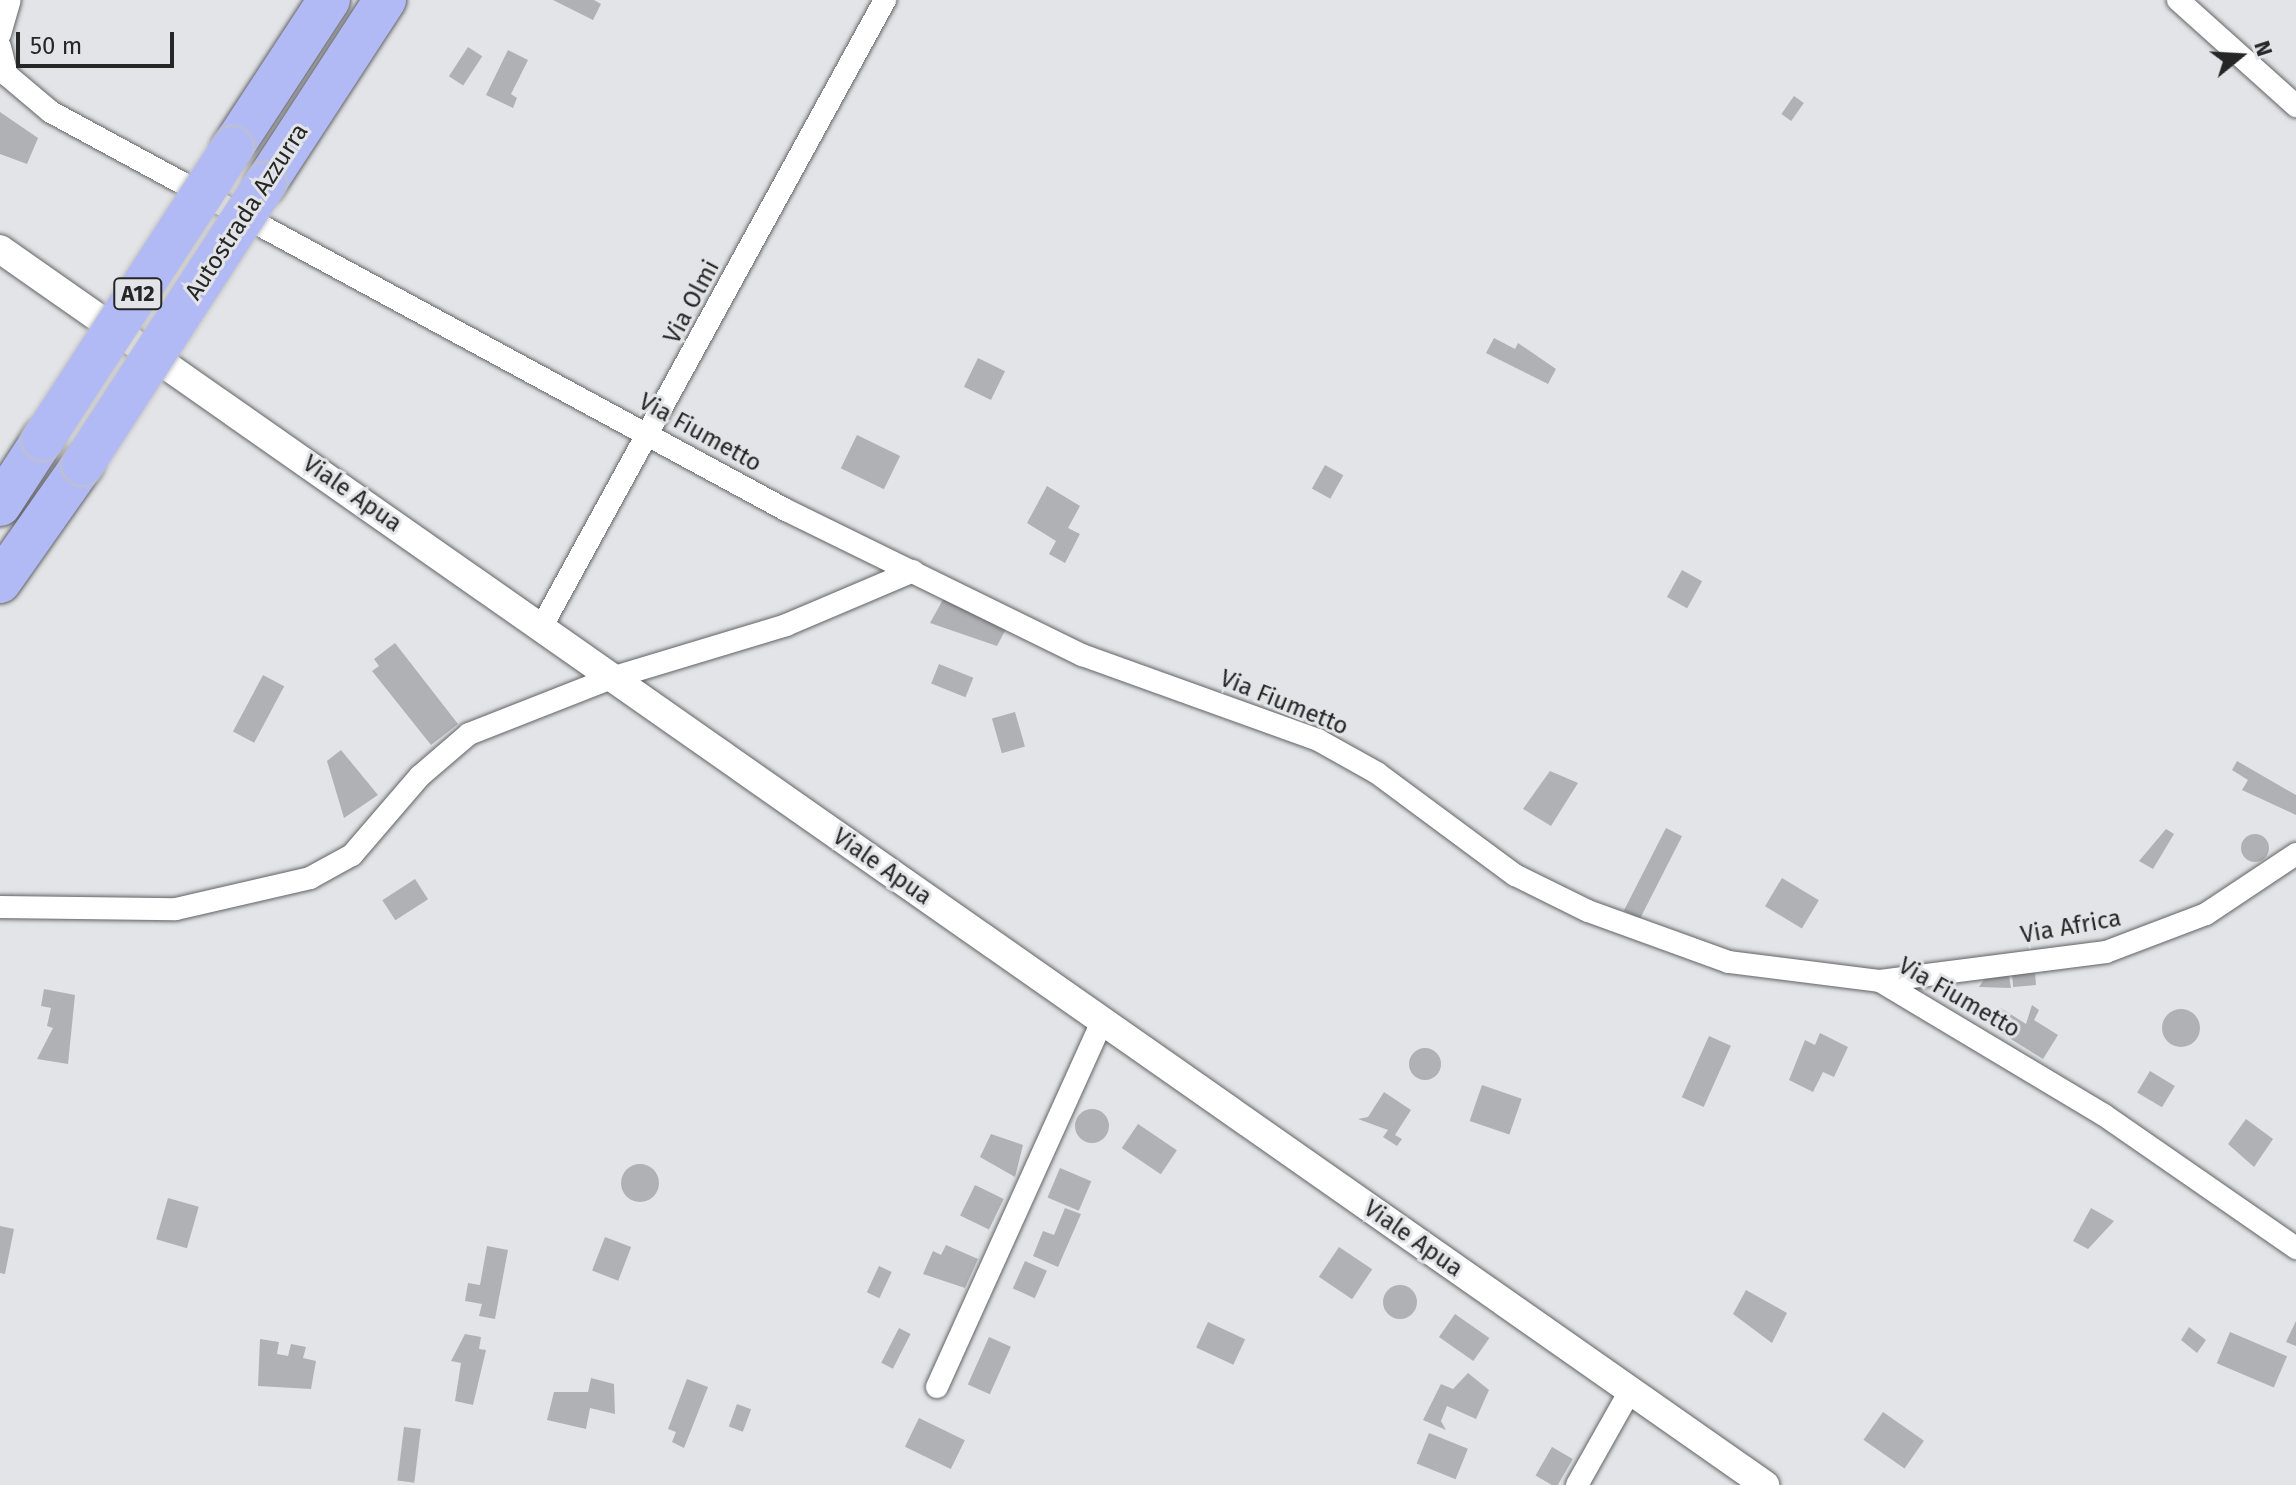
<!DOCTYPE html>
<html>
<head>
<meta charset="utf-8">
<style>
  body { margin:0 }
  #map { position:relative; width:2296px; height:1485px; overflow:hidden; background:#e3e4e7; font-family:"Fira Sans",sans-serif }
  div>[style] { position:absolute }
  .building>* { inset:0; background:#b0b1b4; transform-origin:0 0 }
  .round { border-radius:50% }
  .roads { filter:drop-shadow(0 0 2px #626365) drop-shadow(0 0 2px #626365) }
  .minor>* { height:22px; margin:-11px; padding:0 11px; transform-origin:11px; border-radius:11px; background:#fff }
  .tertiary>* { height:28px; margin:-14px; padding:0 14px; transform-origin:14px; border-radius:14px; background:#fff }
  .motorway>* { height:42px; margin:-21px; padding:0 21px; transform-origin:21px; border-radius:21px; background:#b2baf6 }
  .bridges { filter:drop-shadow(0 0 2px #c2c2c3) drop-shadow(0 0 2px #c2c2c3) }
  .motorway-bridge>* { height:42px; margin:-21px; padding:0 21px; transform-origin:21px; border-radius:21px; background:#b2baf6 }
  span { translate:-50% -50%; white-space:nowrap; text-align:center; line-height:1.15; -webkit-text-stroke:6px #e3e4e7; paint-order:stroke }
  .shield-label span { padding:2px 6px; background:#e3e4e7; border:2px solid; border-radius:6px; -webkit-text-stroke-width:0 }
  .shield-label { font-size:22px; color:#262627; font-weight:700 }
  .street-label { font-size:24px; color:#262627 }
  .north { position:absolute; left:2200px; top:16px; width:80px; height:80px; -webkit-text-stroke:6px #e3e4e7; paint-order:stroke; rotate:72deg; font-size:22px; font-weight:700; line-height:32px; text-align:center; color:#262627 }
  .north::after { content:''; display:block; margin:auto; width:28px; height:36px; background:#262627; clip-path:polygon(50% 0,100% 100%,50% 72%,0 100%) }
  .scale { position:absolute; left:16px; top:32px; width:158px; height:36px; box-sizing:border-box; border:4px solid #262627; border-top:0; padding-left:10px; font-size:24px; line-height:28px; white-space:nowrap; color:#262627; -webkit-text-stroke:6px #e3e4e7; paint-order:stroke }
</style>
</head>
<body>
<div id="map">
  <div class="building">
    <i style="clip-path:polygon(553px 0,594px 0,601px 4px,593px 20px)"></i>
    <i style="left:468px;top:47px;width:17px;height:35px;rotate:33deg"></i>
    <i style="clip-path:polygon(508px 50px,528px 60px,511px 94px,517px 98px,513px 108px,486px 95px)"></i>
    <i style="left:1794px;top:96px;width:12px;height:22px;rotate:35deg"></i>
    <i style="clip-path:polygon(0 112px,38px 138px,27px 164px,0 154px)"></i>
    <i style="clip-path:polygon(1494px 338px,1515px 349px,1518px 343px,1556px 369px,1548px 384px,1486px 353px)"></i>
    <i style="left:978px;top:358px;width:30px;height:32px;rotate:26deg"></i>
    <i style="left:857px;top:435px;width:48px;height:37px;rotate:26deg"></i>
    <i style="left:1325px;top:465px;width:21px;height:27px;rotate:29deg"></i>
    <i style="clip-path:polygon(1047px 486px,1080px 506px,1068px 528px,1080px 534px,1065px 563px,1049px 554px,1056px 541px,1027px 523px)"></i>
    <i style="left:1682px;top:570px;width:23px;height:31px;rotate:29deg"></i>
    <i style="clip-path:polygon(945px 596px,1006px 629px,997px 646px,930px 623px)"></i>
    <i style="clip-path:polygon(395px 643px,458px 724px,431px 745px,372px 671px,379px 666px,374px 659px)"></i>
    <i style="left:939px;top:664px;width:37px;height:21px;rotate:22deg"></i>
    <i style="left:263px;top:675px;width:24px;height:64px;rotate:28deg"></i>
    <i style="left:1015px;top:712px;width:36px;height:24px;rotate:74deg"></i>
    <i style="clip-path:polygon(341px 750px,378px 795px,344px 818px,327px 761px)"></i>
    <i style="clip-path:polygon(2237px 761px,2296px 795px,2296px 815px,2242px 790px,2248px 780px,2232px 770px)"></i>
    <i style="clip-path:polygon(1550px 771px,1578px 783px,1551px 826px,1523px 809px)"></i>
    <i style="left:1666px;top:828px;width:18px;height:93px;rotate:27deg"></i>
    <i style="clip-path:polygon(2166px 829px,2174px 834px,2153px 869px,2139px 861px)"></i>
    <i class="round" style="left:2241px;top:834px;width:28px;height:28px"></i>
    <i style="left:1782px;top:878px;width:43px;height:33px;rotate:31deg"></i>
    <i style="left:415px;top:879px;width:24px;height:39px;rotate:57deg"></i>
    <i style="left:2035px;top:973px;width:12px;height:23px;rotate:85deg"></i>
    <i style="clip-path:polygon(2009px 976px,2011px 988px,1979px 987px,1985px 978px)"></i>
    <i style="clip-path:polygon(44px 989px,75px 995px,68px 1064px,37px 1059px,53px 1028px,47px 1026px,51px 1008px,41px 1006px)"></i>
    <i style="clip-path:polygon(2032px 1005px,2039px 1010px,2034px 1020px,2058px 1035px,2043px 1059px,1990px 1026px,2001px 1008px,2026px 1024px)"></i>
    <i class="round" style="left:2162px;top:1009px;width:38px;height:38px"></i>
    <i style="clip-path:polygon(1820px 1033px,1848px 1047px,1834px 1077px,1823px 1072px,1813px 1092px,1789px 1080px,1805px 1040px,1815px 1045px)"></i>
    <i style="left:1709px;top:1036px;width:24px;height:67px;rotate:24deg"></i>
    <i class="round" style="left:1409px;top:1048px;width:32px;height:32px"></i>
    <i style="left:2150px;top:1071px;width:29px;height:25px;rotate:31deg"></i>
    <i style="left:1482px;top:1085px;width:42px;height:38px;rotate:19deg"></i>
    <i style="clip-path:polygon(1384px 1092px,1411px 1110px,1395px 1135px,1402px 1139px,1397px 1146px,1383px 1137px,1388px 1130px,1358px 1119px,1368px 1117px)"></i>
    <i class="round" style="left:1075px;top:1109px;width:34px;height:34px"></i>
    <i style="clip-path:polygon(2246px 1119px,2273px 1139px,2254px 1167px,2228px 1144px)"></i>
    <i style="left:1138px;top:1124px;width:47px;height:29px;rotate:34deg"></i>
    <i style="clip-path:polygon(991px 1134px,1023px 1145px,1015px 1177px,980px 1157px)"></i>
    <i class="round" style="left:621px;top:1164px;width:38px;height:38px"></i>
    <i style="left:1060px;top:1168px;width:34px;height:32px;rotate:23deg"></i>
    <i style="left:975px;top:1185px;width:32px;height:34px;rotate:26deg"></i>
    <i style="left:168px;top:1198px;width:32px;height:43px;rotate:16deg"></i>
    <i style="clip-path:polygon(1065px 1208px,1081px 1214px,1058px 1267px,1033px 1256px,1043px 1231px,1054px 1235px)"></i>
    <i style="clip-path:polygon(2091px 1208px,2114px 1221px,2088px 1249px,2073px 1241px)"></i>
    <i style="clip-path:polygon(0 1226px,14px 1229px,5px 1274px,0 1273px)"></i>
    <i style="left:605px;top:1237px;width:28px;height:36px;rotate:21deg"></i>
    <i style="clip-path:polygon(946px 1245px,978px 1259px,965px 1288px,923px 1274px,933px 1251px,941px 1255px)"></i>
    <i style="clip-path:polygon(487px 1246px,508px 1250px,495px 1319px,479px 1316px,482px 1304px,465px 1301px,468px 1283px,480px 1285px)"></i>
    <i style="left:1339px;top:1247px;width:40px;height:36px;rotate:34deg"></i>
    <i style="left:1025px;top:1261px;width:24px;height:30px;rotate:24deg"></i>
    <i style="left:879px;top:1266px;width:14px;height:29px;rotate:25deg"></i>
    <i class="round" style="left:1383px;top:1285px;width:34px;height:34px"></i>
    <i style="clip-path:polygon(1746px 1290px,1787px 1313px,1772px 1343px,1733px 1314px)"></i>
    <i style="left:1455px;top:1314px;width:42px;height:28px;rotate:35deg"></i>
    <i style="clip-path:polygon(2296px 1321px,2296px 1346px,2286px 1342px)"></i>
    <i style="left:1208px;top:1322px;width:41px;height:28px;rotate:25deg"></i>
    <i style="clip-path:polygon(2189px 1327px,2206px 1340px,2197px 1353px,2181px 1340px)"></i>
    <i style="left:899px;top:1328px;width:13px;height:39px;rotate:27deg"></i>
    <i style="left:2230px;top:1332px;width:62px;height:34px;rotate:23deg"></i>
    <i style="clip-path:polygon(465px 1334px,481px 1337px,479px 1349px,486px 1350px,473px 1405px,455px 1401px,461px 1363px,451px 1361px)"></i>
    <i style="left:989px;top:1337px;width:24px;height:52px;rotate:24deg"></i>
    <i style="clip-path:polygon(260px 1339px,279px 1342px,277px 1354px,288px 1356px,291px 1344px,306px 1347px,303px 1358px,316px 1361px,311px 1389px,258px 1386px)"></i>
    <i style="clip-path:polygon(1468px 1373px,1489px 1390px,1476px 1419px,1447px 1406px,1441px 1421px,1446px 1430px,1423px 1420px,1441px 1384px,1453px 1389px)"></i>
    <i style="clip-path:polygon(591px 1378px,614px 1384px,615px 1414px,590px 1408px,586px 1429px,547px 1420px,554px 1392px,588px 1392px)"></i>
    <i style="clip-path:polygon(687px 1379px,708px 1387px,684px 1448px,672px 1442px,676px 1432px,668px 1429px)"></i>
    <i style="left:737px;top:1404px;width:15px;height:24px;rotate:20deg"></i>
    <i style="left:1883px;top:1412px;width:50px;height:34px;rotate:35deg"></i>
    <i style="left:919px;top:1418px;width:51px;height:32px;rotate:26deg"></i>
    <i style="left:404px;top:1427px;width:17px;height:54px;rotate:7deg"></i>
    <i style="left:1429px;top:1433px;width:42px;height:33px;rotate:22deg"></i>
    <i style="left:1552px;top:1447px;width:24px;height:33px;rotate:30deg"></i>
  </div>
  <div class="roads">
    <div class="minor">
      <i style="left:2178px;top:0;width:159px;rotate:41.9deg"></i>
      <i style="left:0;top:34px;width:35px;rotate:-74deg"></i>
      <i style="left:0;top:47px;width:29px;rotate:76deg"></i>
      <i style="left:7px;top:75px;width:57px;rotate:40.1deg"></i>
      <i style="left:51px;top:112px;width:836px;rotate:28.44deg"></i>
      <i style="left:786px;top:510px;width:330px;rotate:26.1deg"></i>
      <i style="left:1082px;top:655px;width:251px;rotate:19.8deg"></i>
      <i style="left:1318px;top:740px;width:68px;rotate:29.2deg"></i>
      <i style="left:1377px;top:773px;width:172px;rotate:36.5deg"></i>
      <i style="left:1515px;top:875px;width:81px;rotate:26.3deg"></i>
      <i style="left:1588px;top:911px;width:150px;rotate:19.9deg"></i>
      <i style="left:1729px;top:962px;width:152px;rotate:7.2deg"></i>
      <i style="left:1880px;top:981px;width:261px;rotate:30.9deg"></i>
      <i style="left:2104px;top:1115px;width:234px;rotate:34.7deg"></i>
      <i style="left:542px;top:626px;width:714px;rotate:-61.28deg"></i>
      <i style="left:0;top:907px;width:176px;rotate:0.7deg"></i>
      <i style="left:176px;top:909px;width:138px;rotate:-13deg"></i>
      <i style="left:310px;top:878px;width:48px;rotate:-28.7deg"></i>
      <i style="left:352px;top:855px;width:104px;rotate:-49.3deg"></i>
      <i style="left:420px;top:776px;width:65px;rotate:-40.6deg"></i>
      <i style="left:469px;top:734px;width:153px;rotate:-21.5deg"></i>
      <i style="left:611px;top:678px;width:183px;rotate:-16.8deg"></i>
      <i style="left:786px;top:625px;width:138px;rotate:-23deg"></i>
      <i style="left:1880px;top:981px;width:228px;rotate:-7.3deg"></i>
      <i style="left:2106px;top:952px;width:107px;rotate:-20.8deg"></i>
      <i style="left:2206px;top:914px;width:108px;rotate:-33.7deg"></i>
      <i style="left:937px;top:1387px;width:401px;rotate:-65.7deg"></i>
      <i style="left:1577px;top:1485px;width:108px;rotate:-60.6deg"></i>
    </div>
    <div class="tertiary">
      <i style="left:0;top:249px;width:2155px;rotate:35deg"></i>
    </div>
    <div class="motorway">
      <i style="left:232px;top:148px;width:177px;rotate:-56.8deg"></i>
      <i style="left:265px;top:184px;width:220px;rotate:-56.9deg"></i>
      <i style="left:0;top:505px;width:79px;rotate:-56.9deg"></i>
      <i style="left:0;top:582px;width:144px;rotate:-54.9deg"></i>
    </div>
  </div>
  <div class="bridges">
    <div class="motorway-bridge">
      <i style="left:43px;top:439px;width:347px;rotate:-57deg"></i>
      <i style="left:83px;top:464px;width:334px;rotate:-57deg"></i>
    </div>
  </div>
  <div class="shield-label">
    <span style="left:138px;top:294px">A12</span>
  </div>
  <div class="street-label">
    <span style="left:247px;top:212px;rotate:-57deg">Autostrada Azzurra</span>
    <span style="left:692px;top:302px;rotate:-62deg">Via Olmi</span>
    <span style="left:700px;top:433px;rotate:29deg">Via Fiumetto</span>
    <span style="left:352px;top:494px;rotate:35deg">Viale Apua</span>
    <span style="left:1284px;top:703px;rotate:22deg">Via Fiumetto</span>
    <span style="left:882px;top:867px;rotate:35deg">Viale Apua</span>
    <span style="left:2071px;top:927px;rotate:-10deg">Via Africa</span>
    <span style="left:1959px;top:998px;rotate:30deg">Via Fiumetto</span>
    <span style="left:1413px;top:1239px;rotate:35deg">Viale Apua</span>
  </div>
  <div class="north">N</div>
  <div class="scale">50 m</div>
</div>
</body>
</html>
